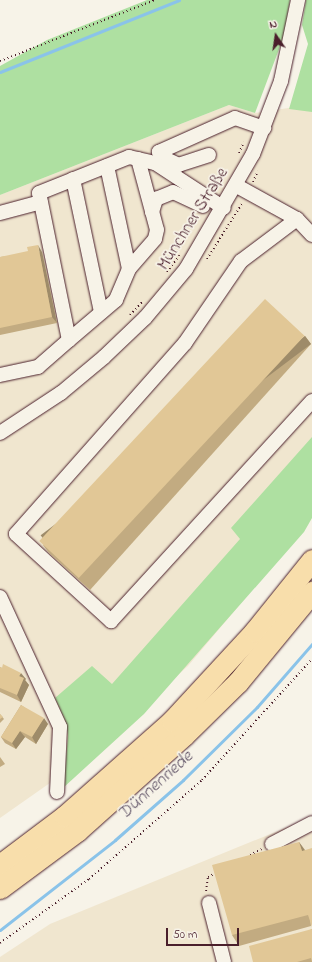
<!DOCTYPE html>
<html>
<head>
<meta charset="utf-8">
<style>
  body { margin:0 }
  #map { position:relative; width:312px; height:962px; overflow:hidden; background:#f7f3e8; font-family:"Indie Flower",sans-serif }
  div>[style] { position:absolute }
  .built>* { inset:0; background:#f0e6cf }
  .green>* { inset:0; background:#aee0a1 }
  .stream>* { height:3px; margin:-1.5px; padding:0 1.5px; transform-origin:1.5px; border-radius:1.5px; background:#8ac3e9 }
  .path>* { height:2px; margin-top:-1px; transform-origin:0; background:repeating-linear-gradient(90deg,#4a1f2b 0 1px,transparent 0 4px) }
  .roads { filter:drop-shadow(0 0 1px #4a1f2b) drop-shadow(0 0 1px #4a1f2b) }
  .minor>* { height:14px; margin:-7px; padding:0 7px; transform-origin:7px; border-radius:7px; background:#f7f3e8 }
  .highway>* { height:21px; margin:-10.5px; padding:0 10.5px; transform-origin:10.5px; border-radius:10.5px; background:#f8deab }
  .wall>* { inset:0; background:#c2ab81 }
  .shaded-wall>* { inset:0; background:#9e8b69; transform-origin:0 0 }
  .building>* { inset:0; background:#e1c796; transform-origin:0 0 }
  span { translate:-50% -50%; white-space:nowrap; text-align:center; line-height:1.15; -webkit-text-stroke:3.5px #f7f3e8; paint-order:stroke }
  .street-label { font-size:17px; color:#4a1f2b }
  .water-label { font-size:18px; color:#5d5064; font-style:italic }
  .north { position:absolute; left:256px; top:16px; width:40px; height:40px; -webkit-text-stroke:3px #f7f3e8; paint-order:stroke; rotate:347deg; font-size:11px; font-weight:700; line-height:16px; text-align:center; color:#4a1f2b }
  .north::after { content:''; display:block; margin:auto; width:14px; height:18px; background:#4a1f2b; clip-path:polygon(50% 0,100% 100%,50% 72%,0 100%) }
  .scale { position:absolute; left:166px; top:928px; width:73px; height:18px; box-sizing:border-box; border:2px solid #4a1f2b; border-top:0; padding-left:5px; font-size:12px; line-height:14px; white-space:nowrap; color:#4a1f2b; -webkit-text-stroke:3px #f7f3e8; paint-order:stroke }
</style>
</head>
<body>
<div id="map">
  <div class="built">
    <i style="clip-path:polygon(229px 105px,255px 113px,295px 107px,312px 111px,312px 513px,300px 533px,188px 666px,87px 757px,0 818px,0 195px)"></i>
    <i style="clip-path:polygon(312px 817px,312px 962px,0 962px,0 957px,50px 924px)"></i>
  </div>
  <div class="green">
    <i style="clip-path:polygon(147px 0,290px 0,284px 36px,255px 113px,229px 105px,0 195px,0 66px,47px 40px)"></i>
    <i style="clip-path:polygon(306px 0,312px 0,312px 112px,289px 109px,308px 44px,302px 25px)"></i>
    <i style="clip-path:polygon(312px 437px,312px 518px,304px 532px,144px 714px,63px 788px,68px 736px,66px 723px,55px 698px,92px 666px,112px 684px,240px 539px,231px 528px)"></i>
  </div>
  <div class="stream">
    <i style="left:0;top:72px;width:193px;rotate:-21.9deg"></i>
    <i style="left:0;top:930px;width:146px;rotate:-38deg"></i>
    <i style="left:115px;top:840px;width:91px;rotate:-41.4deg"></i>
    <i style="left:183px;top:780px;width:104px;rotate:-44.6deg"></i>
    <i style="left:257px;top:707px;width:84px;rotate:-48.9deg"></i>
  </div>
  <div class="path">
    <i style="left:0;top:61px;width:167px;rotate:-21.5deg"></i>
    <i style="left:239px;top:153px;width:12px;rotate:-66deg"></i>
    <i style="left:253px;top:182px;width:12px;rotate:-66deg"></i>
    <i style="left:207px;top:259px;width:67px;rotate:-57.7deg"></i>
    <i style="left:167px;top:272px;width:21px;rotate:-53deg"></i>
    <i style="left:130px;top:315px;width:18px;rotate:-47deg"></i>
    <i style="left:250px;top:855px;width:13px;rotate:-27deg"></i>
    <i style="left:206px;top:891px;width:14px;rotate:-82deg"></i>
    <i style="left:208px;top:877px;width:9px;rotate:-27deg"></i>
    <i style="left:0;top:943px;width:110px;rotate:-35.7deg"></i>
    <i style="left:89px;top:879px;width:150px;rotate:-41.2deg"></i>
    <i style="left:202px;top:780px;width:164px;rotate:-47.7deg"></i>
  </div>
  <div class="roads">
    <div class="minor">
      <i style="left:209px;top:155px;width:32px;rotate:162deg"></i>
      <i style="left:179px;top:165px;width:17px;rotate:-155deg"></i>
      <i style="left:164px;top:158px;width:8px;rotate:-130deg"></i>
      <i style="left:159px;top:152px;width:83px;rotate:-24.1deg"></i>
      <i style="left:235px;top:118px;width:31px;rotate:19deg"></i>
      <i style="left:138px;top:159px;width:73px;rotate:75deg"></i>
      <i style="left:157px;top:230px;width:9px;rotate:103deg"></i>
      <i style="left:155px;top:239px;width:40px;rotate:131deg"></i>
      <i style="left:129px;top:269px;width:34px;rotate:113deg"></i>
      <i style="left:116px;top:300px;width:62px;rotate:139.6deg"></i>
      <i style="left:69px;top:340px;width:150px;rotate:-101.5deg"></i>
      <i style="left:39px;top:193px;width:97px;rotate:-21.8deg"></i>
      <i style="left:129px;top:157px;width:27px;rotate:13deg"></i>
      <i style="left:155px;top:163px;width:82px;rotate:33.1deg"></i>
      <i style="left:107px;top:166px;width:105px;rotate:77.9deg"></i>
      <i style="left:73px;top:179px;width:136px;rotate:78.1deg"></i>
      <i style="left:237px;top:186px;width:68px;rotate:28.8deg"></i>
      <i style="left:297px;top:219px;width:22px;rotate:47deg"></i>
      <i style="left:152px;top:212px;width:14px;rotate:-73deg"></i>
      <i style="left:156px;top:199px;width:18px;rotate:-22deg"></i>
      <i style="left:173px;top:192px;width:33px;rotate:25deg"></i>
      <i style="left:0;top:213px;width:42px;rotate:-15deg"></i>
      <i style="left:297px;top:219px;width:70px;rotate:143.1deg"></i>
      <i style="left:241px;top:261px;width:99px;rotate:124.3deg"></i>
      <i style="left:185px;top:343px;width:255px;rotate:131.5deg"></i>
      <i style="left:16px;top:534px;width:129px;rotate:42.5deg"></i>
      <i style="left:111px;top:621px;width:298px;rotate:-47.6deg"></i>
      <i style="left:0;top:375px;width:39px;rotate:-12deg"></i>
      <i style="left:38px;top:367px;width:41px;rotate:-41.1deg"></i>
      <i style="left:0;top:433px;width:73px;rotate:-33.3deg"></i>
      <i style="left:61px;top:393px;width:56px;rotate:-39.9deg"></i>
      <i style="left:104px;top:357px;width:57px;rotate:-43.6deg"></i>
      <i style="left:145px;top:318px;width:64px;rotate:-50.1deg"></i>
      <i style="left:186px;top:269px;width:133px;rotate:-59.8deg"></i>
      <i style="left:253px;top:154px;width:78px;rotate:-69deg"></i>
      <i style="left:281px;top:81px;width:83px;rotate:-78.1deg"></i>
      <i style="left:0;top:597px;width:143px;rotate:65.2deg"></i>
      <i style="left:60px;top:727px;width:65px;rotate:92.6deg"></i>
      <i style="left:272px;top:844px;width:45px;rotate:-27.7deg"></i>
      <i style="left:209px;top:903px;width:61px;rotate:75.7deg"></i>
    </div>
    <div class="highway">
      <i style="left:0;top:865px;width:81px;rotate:-37deg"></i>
      <i style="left:65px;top:816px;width:143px;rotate:-41.6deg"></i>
      <i style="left:172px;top:721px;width:122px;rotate:-47.3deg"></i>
      <i style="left:255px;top:631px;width:91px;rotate:-51.2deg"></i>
      <i style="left:0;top:888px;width:96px;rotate:-36.5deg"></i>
      <i style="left:77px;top:831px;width:144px;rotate:-41.9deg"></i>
      <i style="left:184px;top:735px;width:76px;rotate:-44.5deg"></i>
      <i style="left:238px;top:682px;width:117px;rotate:-50.6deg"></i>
    </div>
  </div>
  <div class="wall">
    <i style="clip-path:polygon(42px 252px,57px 323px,0 335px,0 257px)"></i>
    <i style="clip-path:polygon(305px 336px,311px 344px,90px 590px,49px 553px,43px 545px)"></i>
    <i style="clip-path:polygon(0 667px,26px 679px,25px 680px,29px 685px,21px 702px,0 692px)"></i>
    <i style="clip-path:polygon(21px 705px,48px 724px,36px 744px,25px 737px,16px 749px,5px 743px,1px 737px)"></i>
    <i style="clip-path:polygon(0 714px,4px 719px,0 723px)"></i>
    <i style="clip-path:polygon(0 757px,5px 764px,0 767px)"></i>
    <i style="clip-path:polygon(299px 842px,305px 850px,311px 926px,239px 946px,232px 935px)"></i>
    <i style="clip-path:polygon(312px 929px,312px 962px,253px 962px)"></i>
  </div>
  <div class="shaded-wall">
    <i style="clip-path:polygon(38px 245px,42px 252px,57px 323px,52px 317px)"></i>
    <i style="left:305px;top:336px;width:10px;height:331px;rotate:53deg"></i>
    <i style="clip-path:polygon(21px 673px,26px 679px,25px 680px,29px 685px,21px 702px,17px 695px,19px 676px)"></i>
    <i style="clip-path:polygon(44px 718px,48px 724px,36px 744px,32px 737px)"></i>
    <i style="clip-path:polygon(20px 731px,25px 737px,16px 749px,12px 743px)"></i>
    <i style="clip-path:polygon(299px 842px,306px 852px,302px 851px)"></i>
  </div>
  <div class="building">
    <i style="clip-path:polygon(38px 245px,52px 317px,0 328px,0 257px,28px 251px,27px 247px)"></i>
    <i style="left:265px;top:299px;width:54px;height:331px;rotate:43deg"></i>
    <i style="clip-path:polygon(3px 664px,21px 673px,19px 676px,24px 678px,17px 695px,0 688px,0 667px,2px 668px)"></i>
    <i style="clip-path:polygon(21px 705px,44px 718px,32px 737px,20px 731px,12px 743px,1px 737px)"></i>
    <i style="clip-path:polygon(0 714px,3px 717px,0 719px)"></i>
    <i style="clip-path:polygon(299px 842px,302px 851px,312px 848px,312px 927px,308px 915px,232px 935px,212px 865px)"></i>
    <i style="clip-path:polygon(312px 929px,312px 962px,311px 958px,297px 962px,253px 962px,249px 946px)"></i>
  </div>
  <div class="street-label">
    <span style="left:193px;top:219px;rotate:-58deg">Münchner Straße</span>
  </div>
  <div class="water-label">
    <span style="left:156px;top:786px;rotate:-42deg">Dünnenriede</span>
  </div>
  <div class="north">N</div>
  <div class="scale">50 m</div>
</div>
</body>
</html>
